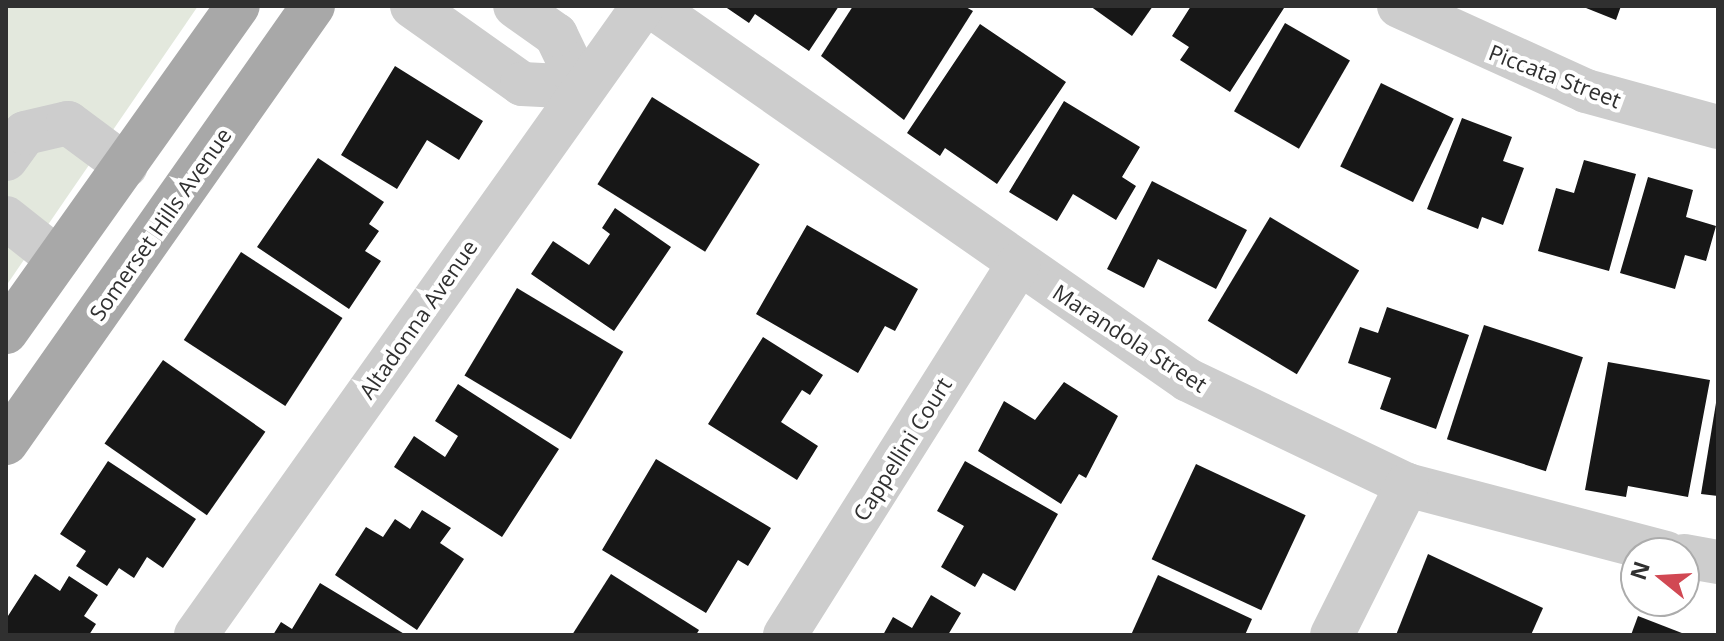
<!DOCTYPE html>
<html>
<head>
<meta charset="utf-8">
<style>
  body { margin:0 }
  #map { position:relative; width:1724px; height:641px; overflow:hidden; background:#fff; font-family:"Open Sans",sans-serif }
  div>[style] { position:absolute }
  .green>* { inset:0; background:#e3e8dd }
  .building>* { inset:0; background:#171717; transform-origin:0 0 }
  .minor>* { height:44px; margin:-22px; padding:0 22px; transform-origin:22px; border-radius:22px; background:#cdcdcd }
  .major>* { height:44px; margin:-22px; padding:0 22px; transform-origin:22px; border-radius:22px; background:#a8a8a8 }
  span { translate:-50% -50%; white-space:nowrap; text-align:center; line-height:1.15; -webkit-text-stroke:8px #fff; paint-order:stroke }
  .street-label { font-size:22px; color:#303030 }
  .frame { position:absolute; inset:0; border:8px solid #303030; pointer-events:none }
  .north { position:absolute; left:1620px; top:537px; width:80px; height:80px; box-sizing:border-box; background:#fff; border:2px solid #acacac; border-radius:50%; rotate:288deg; font-size:22px; font-weight:700; line-height:32px; text-align:center; color:#303030 }
  .north::after { content:''; display:block; margin:auto; width:28px; height:36px; background:#d14853; clip-path:polygon(50% 0,100% 100%,50% 72%,0 100%) }
</style>
</head>
<body>
<div id="map">
  <div class="green">
    <i style="clip-path:polygon(6px 6px,198px 6px,6px 286px)"></i>
  </div>
  <div class="building">
    <i style="clip-path:polygon(724px 6px,839px 6px,809px 51px,755px 14px,749px 23px)"></i>
    <i style="clip-path:polygon(853px 6px,964px 6px,973px 11px,904px 120px,821px 56px)"></i>
    <i style="clip-path:polygon(1090px 6px,1153px 6px,1132px 36px)"></i>
    <i style="clip-path:polygon(1191px 6px,1284px 8px,1230px 92px,1180px 60px,1189px 47px,1172px 36px)"></i>
    <i style="clip-path:polygon(1581px 6px,1621px 6px,1616px 20px)"></i>
    <i style="left:1285px;top:23px;width:75px;height:102px;rotate:30deg"></i>
    <i style="clip-path:polygon(980px 24px,1066px 82px,997px 184px,945px 148px,940px 156px,907px 133px)"></i>
    <i style="clip-path:polygon(395px 66px,483px 121px,459px 160px,427px 140px,397px 189px,341px 155px)"></i>
    <i style="left:1381px;top:83px;width:81px;height:93px;rotate:26deg"></i>
    <i style="left:652px;top:97px;width:127px;height:103px;rotate:32deg"></i>
    <i style="clip-path:polygon(1064px 101px,1140px 147px,1122px 177px,1136px 186px,1116px 220px,1073px 194px,1057px 221px,1009px 192px)"></i>
    <i style="clip-path:polygon(1462px 118px,1512px 137px,1503px 161px,1524px 168px,1503px 225px,1482px 217px,1478px 229px,1427px 209px)"></i>
    <i style="clip-path:polygon(318px 158px,384px 202px,369px 224px,379px 231px,365px 251px,381px 261px,349px 309px,257px 247px)"></i>
    <i style="clip-path:polygon(1584px 160px,1636px 174px,1609px 271px,1538px 251px,1556px 188px,1574px 193px)"></i>
    <i style="clip-path:polygon(1648px 177px,1693px 190px,1686px 217px,1716px 226px,1706px 261px,1685px 255px,1675px 289px,1620px 273px)"></i>
    <i style="clip-path:polygon(1152px 181px,1247px 230px,1216px 289px,1158px 259px,1144px 288px,1107px 269px)"></i>
    <i style="clip-path:polygon(615px 208px,671px 247px,614px 331px,531px 274px,553px 241px,589px 265px,610px 234px,602px 228px)"></i>
    <i style="left:1270px;top:217px;width:104px;height:121px;rotate:31deg"></i>
    <i style="clip-path:polygon(807px 225px,918px 289px,895px 331px,885px 326px,858px 373px,756px 314px)"></i>
    <i style="left:241px;top:252px;width:121px;height:105px;rotate:33deg"></i>
    <i style="left:517px;top:288px;width:124px;height:102px;rotate:31deg"></i>
    <i style="clip-path:polygon(1387px 307px,1469px 335px,1436px 429px,1380px 409px,1391px 378px,1348px 363px,1360px 327px,1378px 333px)"></i>
    <i style="left:1484px;top:325px;width:104px;height:120px;rotate:18deg"></i>
    <i style="clip-path:polygon(763px 337px,823px 375px,810px 395px,802px 390px,781px 422px,818px 446px,797px 480px,708px 424px)"></i>
    <i style="left:163px;top:360px;width:125px;height:102px;rotate:35deg"></i>
    <i style="clip-path:polygon(1608px 362px,1710px 380px,1688px 497px,1628px 486px,1626px 497px,1585px 490px)"></i>
    <i style="clip-path:polygon(1064px 382px,1118px 416px,1086px 478px,1079px 474px,1061px 504px,978px 451px,1004px 401px,1035px 420px)"></i>
    <i style="clip-path:polygon(458px 384px,559px 449px,502px 537px,394px 467px,414px 436px,445px 457px,458px 436px,435px 421px)"></i>
    <i style="clip-path:polygon(1716px 403px,1718px 403px,1718px 496px,1701px 494px)"></i>
    <i style="clip-path:polygon(656px 459px,771px 528px,748px 566px,738px 560px,706px 613px,602px 550px)"></i>
    <i style="clip-path:polygon(108px 461px,196px 519px,163px 568px,147px 557px,134px 578px,119px 568px,107px 586px,76px 566px,86px 551px,60px 534px)"></i>
    <i style="clip-path:polygon(965px 461px,1058px 514px,1015px 591px,983px 573px,975px 587px,941px 567px,964px 526px,937px 511px)"></i>
    <i style="left:1196px;top:464px;width:121px;height:105px;rotate:25deg"></i>
    <i style="clip-path:polygon(422px 510px,451px 528px,440px 543px,464px 559px,417px 630px,335px 575px,366px 527px,383px 537px,395px 519px,410px 529px)"></i>
    <i style="clip-path:polygon(1428px 554px,1543px 608px,1531px 635px,1396px 635px)"></i>
    <i style="clip-path:polygon(35px 574px,60px 591px,69px 576px,98px 595px,84px 616px,96px 624px,89px 635px,6px 635px,6px 619px)"></i>
    <i style="clip-path:polygon(611px 574px,699px 630px,696px 635px,572px 635px)"></i>
    <i style="clip-path:polygon(1158px 575px,1252px 619px,1245px 635px,1131px 635px)"></i>
    <i style="clip-path:polygon(320px 583px,406px 635px,273px 635px,281px 622px,292px 629px)"></i>
    <i style="clip-path:polygon(931px 595px,961px 613px,948px 635px,883px 635px,893px 617px,912px 628px)"></i>
    <i style="clip-path:polygon(1638px 616px,1687px 635px,1631px 635px)"></i>
  </div>
  <div class="minor">
    <i style="left:412px;top:6px;width:135px;rotate:35.3deg"></i>
    <i style="left:522px;top:84px;width:59px;rotate:2.9deg"></i>
    <i style="left:581px;top:87px;width:58px;rotate:-115.7deg"></i>
    <i style="left:556px;top:35px;width:50px;rotate:-144.7deg"></i>
    <i style="left:651px;top:6px;width:654px;rotate:34.86deg"></i>
    <i style="left:1188px;top:380px;width:243px;rotate:25.6deg"></i>
    <i style="left:1407px;top:485px;width:268px;rotate:14.7deg"></i>
    <i style="left:1399px;top:6px;width:205px;rotate:24.4deg"></i>
    <i style="left:1586px;top:91px;width:137px;rotate:15.3deg"></i>
    <i style="left:6px;top:159px;width:32px;rotate:-54deg"></i>
    <i style="left:25px;top:133px;width:44px;rotate:-13.1deg"></i>
    <i style="left:68px;top:123px;width:72px;rotate:36.6deg"></i>
    <i style="left:6px;top:218px;width:66px;rotate:38.3deg"></i>
    <i style="left:1684px;top:556px;width:35px;rotate:10deg"></i>
    <i style="left:196px;top:635px;width:772px;rotate:-54.6deg"></i>
    <i style="left:785px;top:635px;width:439px;rotate:-57.8deg"></i>
    <i style="left:1332px;top:635px;width:168px;rotate:-63.4deg"></i>
  </div>
  <div class="major">
    <i style="left:6px;top:332px;width:400px;rotate:-54.6deg"></i>
    <i style="left:6px;top:443px;width:534px;rotate:-54.91deg"></i>
  </div>
  <div class="street-label">
    <span style="left:1555px;top:76px;rotate:21deg">Piccata Street</span>
    <span style="left:160px;top:224px;rotate:-55deg">Somerset Hills Avenue</span>
    <span style="left:418px;top:319px;rotate:-55deg">Altadonna Avenue</span>
    <span style="left:1130px;top:338px;rotate:33deg">Marandola Street</span>
    <span style="left:902px;top:449px;rotate:-58deg">Cappellini Court</span>
  </div>
  <div class="frame"></div>
  <div class="north">N</div>
</div>
</body>
</html>
